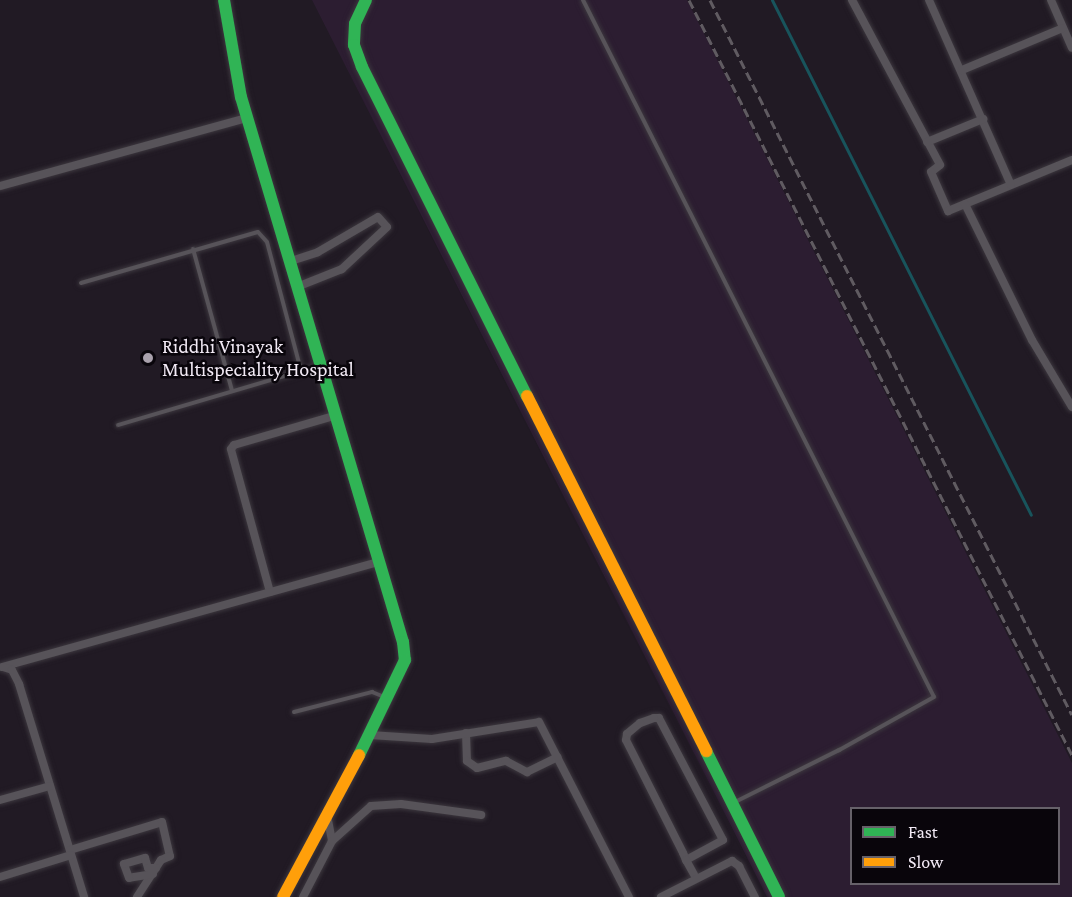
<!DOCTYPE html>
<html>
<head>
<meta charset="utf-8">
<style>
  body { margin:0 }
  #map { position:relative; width:1072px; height:897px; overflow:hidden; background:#211a24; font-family:"Crimson Pro",serif }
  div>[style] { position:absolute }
  .built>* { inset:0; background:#2c1d31 }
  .stream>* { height:3px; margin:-1.5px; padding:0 1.5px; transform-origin:1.5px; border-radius:1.5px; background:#18545c }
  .roads { filter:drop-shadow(0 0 2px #3c373e) drop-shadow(0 0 2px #3c373e) }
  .lane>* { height:4px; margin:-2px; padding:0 2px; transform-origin:2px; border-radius:2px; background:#575359 }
  .street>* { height:8px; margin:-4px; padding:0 4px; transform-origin:4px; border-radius:4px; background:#575359 }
  .fast>* { height:12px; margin:-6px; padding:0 6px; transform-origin:6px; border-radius:6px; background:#30b455 }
  .slow>* { height:12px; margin:-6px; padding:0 6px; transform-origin:6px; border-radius:6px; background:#ff9f0a }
  .rail>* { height:3px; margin-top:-1.5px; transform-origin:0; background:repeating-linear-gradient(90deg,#605b61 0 9px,transparent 0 13.5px) }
  .dots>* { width:16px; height:16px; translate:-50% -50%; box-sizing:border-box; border:3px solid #09050b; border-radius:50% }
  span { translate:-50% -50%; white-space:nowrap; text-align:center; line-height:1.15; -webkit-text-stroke:5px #09050b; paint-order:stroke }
  .poi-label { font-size:20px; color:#f2eaf5 }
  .left { translate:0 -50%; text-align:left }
  .legend { position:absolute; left:850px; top:807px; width:210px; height:78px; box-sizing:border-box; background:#09050b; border:2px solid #666169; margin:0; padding:8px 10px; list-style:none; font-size:18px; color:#f2eaf5 }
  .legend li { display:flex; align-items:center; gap:12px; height:30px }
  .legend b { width:30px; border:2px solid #666169 }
</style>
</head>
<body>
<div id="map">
  <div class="built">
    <i style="clip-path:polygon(evenodd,312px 0,687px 0,1072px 763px,1072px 897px,767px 897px,312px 0,852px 808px,1058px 808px,1058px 884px,852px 884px,852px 808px)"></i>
  </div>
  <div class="stream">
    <i style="left:772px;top:0;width:576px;rotate:63.3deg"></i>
  </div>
  <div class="roads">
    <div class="lane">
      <i style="left:583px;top:0;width:780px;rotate:63.27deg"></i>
      <i style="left:934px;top:697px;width:109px;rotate:150.8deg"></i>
      <i style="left:839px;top:750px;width:116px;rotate:153.4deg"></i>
      <i style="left:193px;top:249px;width:147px;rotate:74.6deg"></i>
      <i style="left:81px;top:283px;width:184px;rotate:-16.1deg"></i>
      <i style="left:258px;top:232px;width:13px;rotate:48deg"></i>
      <i style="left:267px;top:242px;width:133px;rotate:75.2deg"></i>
      <i style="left:118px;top:425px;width:209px;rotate:-16.4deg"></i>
      <i style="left:294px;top:712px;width:81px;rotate:-14.4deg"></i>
      <i style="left:372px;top:692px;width:16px;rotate:22deg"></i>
    </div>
    <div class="street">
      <i style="left:852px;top:0;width:187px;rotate:61.9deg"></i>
      <i style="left:940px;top:165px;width:11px;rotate:142deg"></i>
      <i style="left:931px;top:172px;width:43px;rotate:66.4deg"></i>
      <i style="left:948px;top:211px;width:134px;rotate:-22.4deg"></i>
      <i style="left:929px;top:0;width:202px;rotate:66.1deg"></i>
      <i style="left:1051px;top:0;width:52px;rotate:66.4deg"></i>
      <i style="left:962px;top:70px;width:109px;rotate:-22.6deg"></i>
      <i style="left:927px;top:142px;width:61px;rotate:-22.3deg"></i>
      <i style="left:0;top:186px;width:256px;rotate:-15.4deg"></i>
      <i style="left:965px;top:204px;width:152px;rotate:63.8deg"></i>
      <i style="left:1032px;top:340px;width:78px;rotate:59.2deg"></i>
      <i style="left:291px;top:261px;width:28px;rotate:-18deg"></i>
      <i style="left:318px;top:252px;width:69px;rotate:-30.3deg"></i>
      <i style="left:378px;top:217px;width:13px;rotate:48deg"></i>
      <i style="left:387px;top:227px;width:62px;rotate:137deg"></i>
      <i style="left:342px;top:269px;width:46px;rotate:158.4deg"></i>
      <i style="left:270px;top:592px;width:148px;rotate:-105.3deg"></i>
      <i style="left:231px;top:449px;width:5px;rotate:-53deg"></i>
      <i style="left:234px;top:445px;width:107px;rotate:-16.2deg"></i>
      <i style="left:2px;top:667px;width:391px;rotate:-15.6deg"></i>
      <i style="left:3px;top:667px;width:9px;rotate:18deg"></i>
      <i style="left:12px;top:670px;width:16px;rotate:63deg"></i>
      <i style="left:19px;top:684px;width:223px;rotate:73deg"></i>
      <i style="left:466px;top:733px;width:28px;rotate:88deg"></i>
      <i style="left:467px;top:761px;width:12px;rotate:35deg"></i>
      <i style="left:477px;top:768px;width:30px;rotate:-14deg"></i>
      <i style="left:506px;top:761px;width:24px;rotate:28deg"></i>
      <i style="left:527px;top:772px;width:34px;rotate:-26deg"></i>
      <i style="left:370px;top:735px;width:62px;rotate:3.7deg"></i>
      <i style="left:432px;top:739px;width:108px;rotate:-9deg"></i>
      <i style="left:539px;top:722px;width:197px;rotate:62.8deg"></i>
      <i style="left:0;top:800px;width:52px;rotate:-15.6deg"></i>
      <i style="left:327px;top:815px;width:26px;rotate:79deg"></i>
      <i style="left:70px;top:850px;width:96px;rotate:-16.9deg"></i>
      <i style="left:162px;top:822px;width:35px;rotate:77deg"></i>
      <i style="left:170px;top:856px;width:10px;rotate:156deg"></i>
      <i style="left:161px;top:860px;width:44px;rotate:123deg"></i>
      <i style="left:686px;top:860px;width:42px;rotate:-28.4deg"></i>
      <i style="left:723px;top:840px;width:138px;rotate:-117.7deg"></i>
      <i style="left:659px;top:718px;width:5px;rotate:180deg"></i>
      <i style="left:654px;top:718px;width:15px;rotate:160deg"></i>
      <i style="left:640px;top:723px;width:17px;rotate:140deg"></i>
      <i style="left:627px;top:734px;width:6px;rotate:99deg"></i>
      <i style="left:626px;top:740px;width:127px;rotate:63.2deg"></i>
      <i style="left:683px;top:853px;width:8px;rotate:67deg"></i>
      <i style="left:686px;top:860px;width:21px;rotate:61deg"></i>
      <i style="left:153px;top:874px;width:24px;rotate:171deg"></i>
      <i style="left:129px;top:878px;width:15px;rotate:-110deg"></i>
      <i style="left:124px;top:864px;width:22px;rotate:-16deg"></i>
      <i style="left:145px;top:858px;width:10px;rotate:73deg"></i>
      <i style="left:148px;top:868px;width:8px"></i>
      <i style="left:0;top:877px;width:74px;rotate:-17.2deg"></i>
      <i style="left:303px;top:897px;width:63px;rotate:-62.6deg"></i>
      <i style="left:332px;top:841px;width:52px;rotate:-41.9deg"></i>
      <i style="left:371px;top:806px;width:30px;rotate:-4deg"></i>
      <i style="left:401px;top:804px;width:81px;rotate:7.8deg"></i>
      <i style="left:661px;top:897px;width:80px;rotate:-26.9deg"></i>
      <i style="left:732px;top:861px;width:9px;rotate:36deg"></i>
      <i style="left:739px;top:866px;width:35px;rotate:63deg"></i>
    </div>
    <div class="fast">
      <i style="left:224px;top:0;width:98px;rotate:80.1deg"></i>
      <i style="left:241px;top:97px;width:569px;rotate:73.45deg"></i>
      <i style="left:403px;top:642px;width:18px;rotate:84deg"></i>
      <i style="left:405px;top:660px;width:106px;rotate:115.8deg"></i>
      <i style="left:366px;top:0;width:26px;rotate:115deg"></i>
      <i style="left:355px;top:24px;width:21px;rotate:93deg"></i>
      <i style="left:354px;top:45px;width:23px;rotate:70deg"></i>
      <i style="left:362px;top:67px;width:368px;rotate:63.4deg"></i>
      <i style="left:706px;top:751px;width:163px;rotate:63.4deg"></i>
    </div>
    <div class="slow">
      <i style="left:527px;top:396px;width:398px;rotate:63.2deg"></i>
      <i style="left:283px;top:897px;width:161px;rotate:-61.8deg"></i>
    </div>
  </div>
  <div class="rail">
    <i style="left:689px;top:0;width:847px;rotate:63.1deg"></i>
    <i style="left:710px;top:0;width:801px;rotate:63.15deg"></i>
  </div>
  <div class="dots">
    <i style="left:148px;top:358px;background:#a9a1ac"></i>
  </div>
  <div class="poi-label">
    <span class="left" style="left:162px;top:358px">Riddhi Vinayak<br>Multispeciality Hospital</span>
  </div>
  <ul class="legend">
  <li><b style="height:8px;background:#30b455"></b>Fast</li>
  <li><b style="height:8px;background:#ff9f0a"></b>Slow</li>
  </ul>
</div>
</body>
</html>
